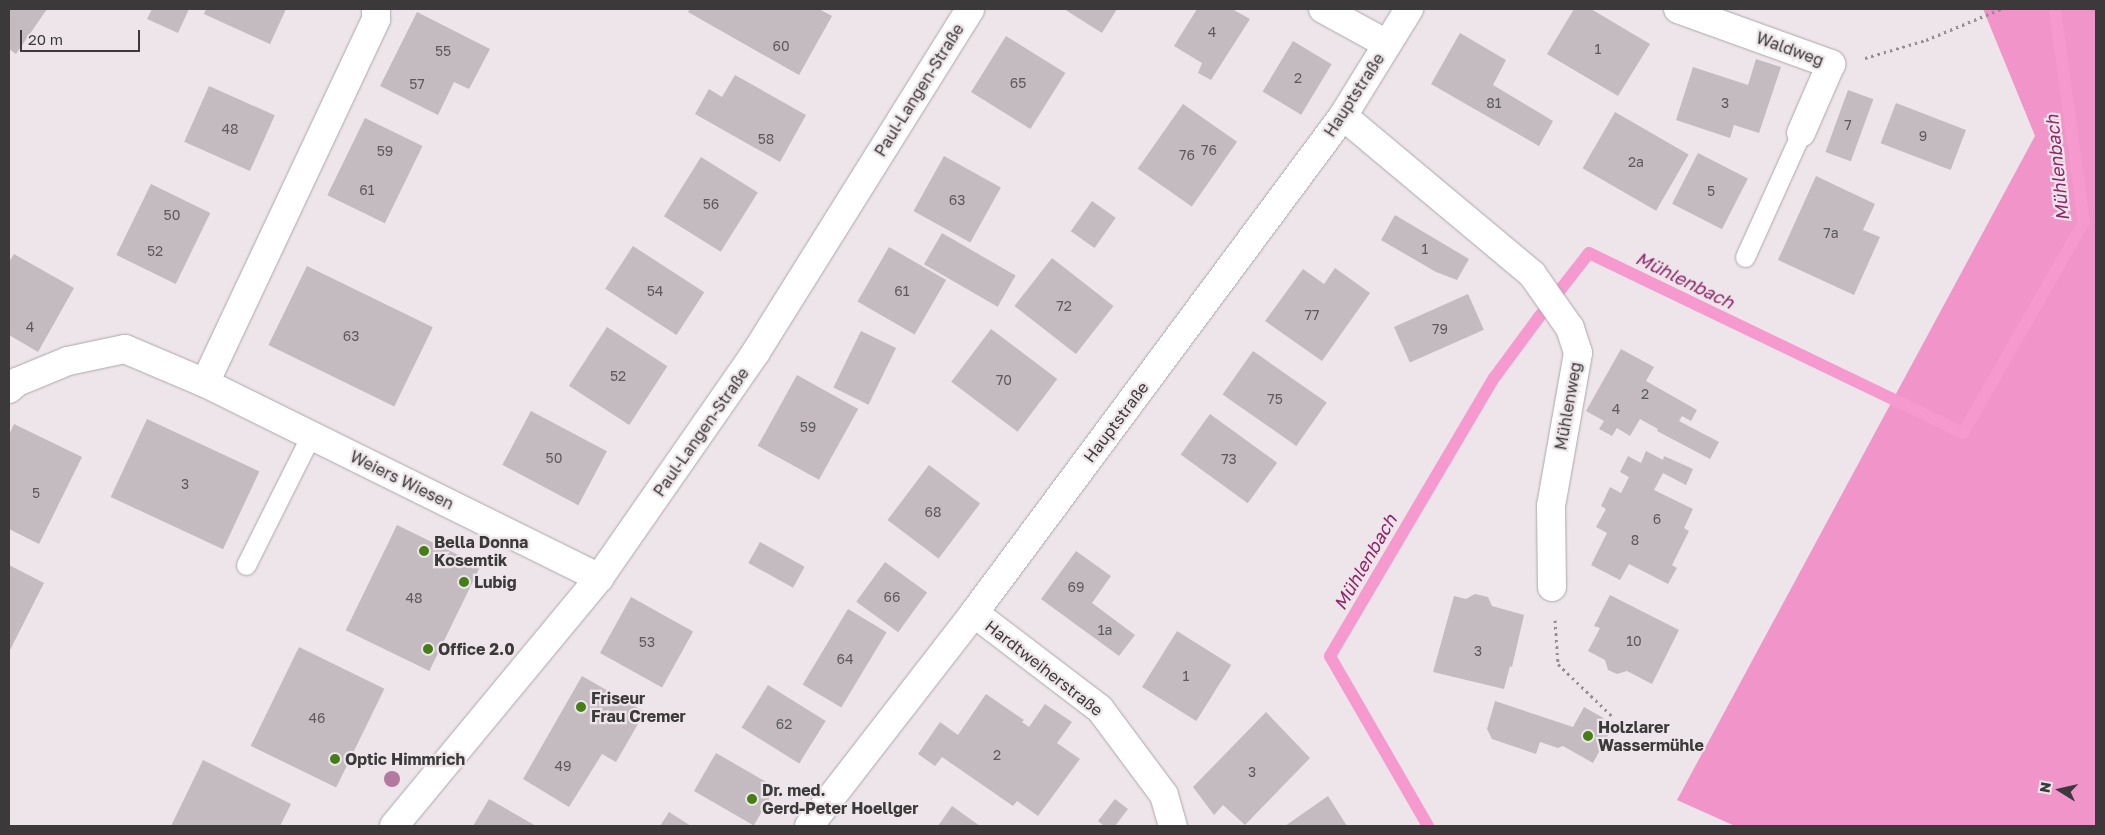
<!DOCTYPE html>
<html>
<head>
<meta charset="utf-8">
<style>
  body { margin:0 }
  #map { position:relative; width:2105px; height:835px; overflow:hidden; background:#ede5e9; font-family:"Golos Text",sans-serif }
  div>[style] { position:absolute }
  .forest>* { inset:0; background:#f094c9 }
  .stream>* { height:12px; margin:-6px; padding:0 6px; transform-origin:6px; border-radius:6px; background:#f599ce }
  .building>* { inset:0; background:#c3bbc0; transform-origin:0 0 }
  .path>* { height:3px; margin-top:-1.5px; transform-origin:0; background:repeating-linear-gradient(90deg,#958f92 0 2.5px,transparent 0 6.5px) }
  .roads { filter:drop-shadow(0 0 1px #aea6aa) drop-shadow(0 0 1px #aea6aa) }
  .lane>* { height:19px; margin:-9.5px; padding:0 9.5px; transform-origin:9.5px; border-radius:9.5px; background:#fff }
  .street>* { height:28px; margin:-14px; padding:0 14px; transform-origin:14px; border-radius:14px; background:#fff }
  .secondary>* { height:28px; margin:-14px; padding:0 14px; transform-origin:14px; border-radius:14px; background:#fff }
  .trees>* { width:16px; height:16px; margin:-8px; border-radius:50%; background:#b578a0 }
  .dots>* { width:14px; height:14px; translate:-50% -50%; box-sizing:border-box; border:2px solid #ede5e9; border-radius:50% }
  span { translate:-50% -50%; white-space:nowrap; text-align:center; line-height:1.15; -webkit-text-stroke:4.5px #ede5e9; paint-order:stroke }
  .number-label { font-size:14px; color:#5e5a5c }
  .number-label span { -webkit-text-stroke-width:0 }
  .street-label { font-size:16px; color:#3c393a }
  .poi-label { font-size:16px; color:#3c393a; font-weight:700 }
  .left { translate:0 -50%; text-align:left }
  .water-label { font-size:18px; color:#8f256a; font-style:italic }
  .frame { position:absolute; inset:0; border:10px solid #3c393a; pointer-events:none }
  .north { position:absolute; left:2035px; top:765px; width:50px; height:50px; -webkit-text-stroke:4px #ede5e9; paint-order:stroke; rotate:280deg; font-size:14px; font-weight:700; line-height:20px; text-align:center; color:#3c393a }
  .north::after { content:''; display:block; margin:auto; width:18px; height:22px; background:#3c393a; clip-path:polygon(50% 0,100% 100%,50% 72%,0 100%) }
  .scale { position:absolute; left:20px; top:30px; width:120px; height:22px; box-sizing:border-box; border:2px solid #3c393a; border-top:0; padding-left:6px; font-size:15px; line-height:18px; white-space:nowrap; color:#3c393a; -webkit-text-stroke:4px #ede5e9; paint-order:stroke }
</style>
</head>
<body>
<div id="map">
  <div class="forest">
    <i style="clip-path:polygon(1983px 9px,2096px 9px,2096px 826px,1735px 826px,1677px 800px,2035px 136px)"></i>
  </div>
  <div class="stream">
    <i style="left:1428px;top:826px;width:196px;rotate:-120deg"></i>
    <i style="left:1330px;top:656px;width:323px;rotate:-59.5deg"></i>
    <i style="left:1494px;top:378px;width:76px;rotate:-53.6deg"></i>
    <i style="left:1539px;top:317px;width:81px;rotate:-52deg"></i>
    <i style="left:1589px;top:253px;width:415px;rotate:25.7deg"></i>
    <i style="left:1963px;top:433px;width:243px;rotate:-60.2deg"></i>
    <i style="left:2084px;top:222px;width:215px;rotate:-97.8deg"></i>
  </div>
  <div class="building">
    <i style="clip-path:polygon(9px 9px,47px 9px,16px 54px,9px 49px)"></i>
    <i style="clip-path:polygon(152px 9px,189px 9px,178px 33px,147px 19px)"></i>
    <i style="clip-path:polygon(206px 9px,286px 9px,270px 44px,204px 14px)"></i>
    <i style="clip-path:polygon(690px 9px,819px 9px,832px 16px,799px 75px,688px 12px)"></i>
    <i style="clip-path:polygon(1064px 9px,1117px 9px,1102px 33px)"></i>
    <i style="clip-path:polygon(1197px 9px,1232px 9px,1250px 19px,1211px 80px,1198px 73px,1202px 63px,1174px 46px)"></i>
    <i style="clip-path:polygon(1574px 9px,1591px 9px,1650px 44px,1618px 96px,1547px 54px)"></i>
    <i style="clip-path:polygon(417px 12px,490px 49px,469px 89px,454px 82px,438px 115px,380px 86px)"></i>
    <i style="clip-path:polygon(1460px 33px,1506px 60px,1493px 85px,1553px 121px,1539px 146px,1431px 84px)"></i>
    <i style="left:1006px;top:36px;width:70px;height:66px;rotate:32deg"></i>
    <i style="left:1293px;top:41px;width:45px;height:59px;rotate:31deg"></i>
    <i style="clip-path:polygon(1756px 59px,1781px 67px,1759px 133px,1734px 125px,1730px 138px,1676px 120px,1693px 67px,1748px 85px)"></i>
    <i style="clip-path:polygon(735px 75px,806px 115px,780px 162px,695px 114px,709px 89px,722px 97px)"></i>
    <i style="left:209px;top:86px;width:72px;height:61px;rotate:24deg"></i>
    <i style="left:1848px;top:90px;width:27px;height:66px;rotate:20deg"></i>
    <i style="left:1896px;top:103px;width:75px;height:43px;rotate:21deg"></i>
    <i style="left:1183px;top:104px;width:66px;height:79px;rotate:35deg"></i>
    <i style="left:1615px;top:112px;width:85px;height:65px;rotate:30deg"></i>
    <i style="left:365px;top:118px;width:64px;height:86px;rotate:26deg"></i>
    <i style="left:1698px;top:153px;width:56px;height:57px;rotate:27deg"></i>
    <i style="left:944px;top:156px;width:65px;height:63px;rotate:29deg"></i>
    <i style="left:701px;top:157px;width:67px;height:70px;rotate:32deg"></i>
    <i style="clip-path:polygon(1816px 176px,1875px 204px,1863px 230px,1880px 237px,1854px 295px,1778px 260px)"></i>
    <i style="left:151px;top:184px;width:66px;height:79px;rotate:26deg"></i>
    <i style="left:1092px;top:201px;width:29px;height:37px;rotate:35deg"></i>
    <i style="clip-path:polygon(1395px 215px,1469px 259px,1457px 280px,1436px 272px,1381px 240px)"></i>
    <i style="left:942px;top:233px;width:85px;height:36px;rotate:30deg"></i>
    <i style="left:633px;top:246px;width:85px;height:51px;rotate:33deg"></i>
    <i style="left:889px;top:247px;width:66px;height:63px;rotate:30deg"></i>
    <i style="clip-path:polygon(14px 254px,74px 288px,38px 352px,9px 335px,9px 262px)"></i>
    <i style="left:1052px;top:258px;width:78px;height:61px;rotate:38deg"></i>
    <i style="left:307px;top:266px;width:140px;height:88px;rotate:26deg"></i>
    <i style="clip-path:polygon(1335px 268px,1370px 293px,1322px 361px,1265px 321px,1303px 269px,1324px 284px)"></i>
    <i style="left:1468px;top:294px;width:39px;height:81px;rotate:66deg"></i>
    <i style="left:607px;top:327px;width:72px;height:70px;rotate:33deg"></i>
    <i style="left:991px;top:329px;width:83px;height:66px;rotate:37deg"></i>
    <i style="left:861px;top:331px;width:39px;height:63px;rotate:26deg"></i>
    <i style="clip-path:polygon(1621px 349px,1654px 367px,1646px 381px,1697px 410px,1691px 421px,1682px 416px,1679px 421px,1719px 442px,1710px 459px,1657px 431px,1658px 429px,1640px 419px,1630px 436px,1617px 428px,1612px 436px,1599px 429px,1604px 421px,1586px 411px)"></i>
    <i style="left:1253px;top:351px;width:90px;height:53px;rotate:35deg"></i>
    <i style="left:797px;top:375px;width:70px;height:81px;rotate:29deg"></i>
    <i style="left:531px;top:411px;width:86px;height:61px;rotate:28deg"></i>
    <i style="left:1210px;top:414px;width:83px;height:50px;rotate:36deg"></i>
    <i style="left:147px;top:419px;width:124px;height:86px;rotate:25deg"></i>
    <i style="clip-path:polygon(14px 424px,82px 457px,39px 544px,9px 529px,9px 435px)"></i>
    <i style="clip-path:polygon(1646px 451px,1663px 460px,1664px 456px,1693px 469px,1686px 485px,1663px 473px,1654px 490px,1693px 509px,1684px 528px,1689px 531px,1672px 565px,1677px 568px,1668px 584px,1629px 564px,1620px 580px,1591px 565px,1607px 533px,1596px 527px,1606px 509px,1601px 506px,1610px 487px,1621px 493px,1629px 477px,1620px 472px,1628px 456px,1641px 463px)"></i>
    <i style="left:929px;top:465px;width:64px;height:69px;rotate:37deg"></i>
    <i style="left:397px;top:525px;width:93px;height:117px;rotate:26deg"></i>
    <i style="left:760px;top:542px;width:51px;height:24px;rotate:29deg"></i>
    <i style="clip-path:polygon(1076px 551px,1111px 576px,1092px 603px,1135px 635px,1119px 656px,1041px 599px)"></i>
    <i style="left:885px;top:562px;width:52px;height:49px;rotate:36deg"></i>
    <i style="clip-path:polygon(9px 565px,44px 583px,9px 652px)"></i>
    <i style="clip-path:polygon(1475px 594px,1488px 597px,1492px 606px,1524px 615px,1512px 667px,1510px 666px,1504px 689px,1433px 672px,1454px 596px,1466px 599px)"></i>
    <i style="clip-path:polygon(1610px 595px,1679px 630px,1652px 684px,1627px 671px,1617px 674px,1608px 670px,1605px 660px,1588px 651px,1600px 628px,1594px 626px)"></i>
    <i style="left:631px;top:597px;width:71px;height:64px;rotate:29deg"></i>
    <i style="left:848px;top:609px;width:45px;height:88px;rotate:31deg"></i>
    <i style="left:1177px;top:631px;width:64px;height:66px;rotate:32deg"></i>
    <i style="left:299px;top:647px;width:95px;height:110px;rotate:26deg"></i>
    <i style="clip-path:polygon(582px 676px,645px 712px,616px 762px,602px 754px,569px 807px,523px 779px)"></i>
    <i style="left:768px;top:685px;width:68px;height:50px;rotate:32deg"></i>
    <i style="clip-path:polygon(986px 694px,1024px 720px,1022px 722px,1029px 727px,1045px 704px,1072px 722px,1057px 743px,1080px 759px,1038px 816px,1017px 801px,1013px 806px,942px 757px,935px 766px,918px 754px,940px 722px,958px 735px)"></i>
    <i style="clip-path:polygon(1495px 701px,1573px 727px,1584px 707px,1614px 724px,1593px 763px,1563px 746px,1558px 748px,1540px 742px,1536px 754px,1492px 739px,1487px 729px)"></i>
    <i style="clip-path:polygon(1266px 712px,1310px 758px,1245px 825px,1223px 805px,1214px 815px,1193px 787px)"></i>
    <i style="left:716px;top:753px;width:69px;height:44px;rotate:30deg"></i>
    <i style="clip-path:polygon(203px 760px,291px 804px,280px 826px,171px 826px)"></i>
    <i style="clip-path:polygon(1328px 796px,1347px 826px,1285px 826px)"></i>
    <i style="clip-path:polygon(489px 799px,536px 826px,473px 826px)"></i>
    <i style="clip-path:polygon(1115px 799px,1128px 809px,1115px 826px,1104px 826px,1098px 821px)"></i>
    <i style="clip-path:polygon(952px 806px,980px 826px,938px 826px)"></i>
    <i style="clip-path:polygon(669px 812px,691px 826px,660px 826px)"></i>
  </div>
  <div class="path">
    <i style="left:1865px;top:58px;width:64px;rotate:-16.4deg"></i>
    <i style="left:1926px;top:40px;width:81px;rotate:-22.5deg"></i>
    <i style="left:1555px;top:620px;width:44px;rotate:86.1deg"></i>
    <i style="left:1558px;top:664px;width:74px;rotate:43.9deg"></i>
  </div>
  <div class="roads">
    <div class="lane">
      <i style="left:1745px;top:257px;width:136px;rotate:-65.7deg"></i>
      <i style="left:246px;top:565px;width:145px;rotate:-63.4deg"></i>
    </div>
    <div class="street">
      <i style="left:1323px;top:9px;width:73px;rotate:28.7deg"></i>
      <i style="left:1678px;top:9px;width:163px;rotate:19.8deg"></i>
      <i style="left:1831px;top:64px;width:75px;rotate:113.5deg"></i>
      <i style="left:1343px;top:116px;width:246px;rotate:39.9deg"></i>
      <i style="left:1532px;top:274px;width:66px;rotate:54.9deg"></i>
      <i style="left:1570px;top:328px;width:26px;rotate:72deg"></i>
      <i style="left:1578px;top:353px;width:155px;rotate:100deg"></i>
      <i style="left:1551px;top:506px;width:81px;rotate:89.3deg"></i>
      <i style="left:205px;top:383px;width:402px;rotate:-64.8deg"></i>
      <i style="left:376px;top:19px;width:10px;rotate:-90deg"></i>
      <i style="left:9px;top:389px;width:11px;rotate:-41deg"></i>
      <i style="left:17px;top:382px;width:55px;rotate:-22.4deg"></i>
      <i style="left:68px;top:361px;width:58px;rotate:-11.9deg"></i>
      <i style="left:125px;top:349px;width:87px;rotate:23deg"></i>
      <i style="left:205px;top:383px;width:440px;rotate:26.3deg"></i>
      <i style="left:974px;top:613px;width:158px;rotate:37.3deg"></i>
      <i style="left:1100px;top:709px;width:107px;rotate:53.3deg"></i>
      <i style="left:1164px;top:795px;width:32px;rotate:74deg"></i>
      <i style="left:394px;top:826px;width:322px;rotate:-50.4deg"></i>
      <i style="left:599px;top:578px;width:275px;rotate:-55.2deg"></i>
      <i style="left:756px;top:352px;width:404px;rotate:-58deg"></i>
    </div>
    <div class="secondary">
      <i style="left:809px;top:826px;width:269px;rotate:-52.2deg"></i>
      <i style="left:974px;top:613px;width:619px;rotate:-53.41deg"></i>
      <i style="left:1343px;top:116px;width:126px;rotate:-58.3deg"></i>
    </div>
  </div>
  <div class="trees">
    <i style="left:392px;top:779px"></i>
  </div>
  <div class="dots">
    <i style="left:424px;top:551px;background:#457e17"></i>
    <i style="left:464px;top:582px;background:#457e17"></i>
    <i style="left:428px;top:649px;background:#457e17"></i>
    <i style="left:581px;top:707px;background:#457e17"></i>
    <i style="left:1588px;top:736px;background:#457e17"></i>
    <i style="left:335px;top:759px;background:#457e17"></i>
    <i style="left:752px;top:799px;background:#457e17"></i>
  </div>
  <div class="number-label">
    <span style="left:1212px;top:32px">4</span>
    <span style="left:781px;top:46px">60</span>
    <span style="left:1598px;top:49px">1</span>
    <span style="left:443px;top:51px">55</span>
    <span style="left:1298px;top:78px">2</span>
    <span style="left:1018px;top:83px">65</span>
    <span style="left:417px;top:84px">57</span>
    <span style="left:1494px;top:103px">81</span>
    <span style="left:1725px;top:103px">3</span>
    <span style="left:1848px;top:125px">7</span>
    <span style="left:230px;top:129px">48</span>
    <span style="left:1923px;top:136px">9</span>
    <span style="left:766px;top:139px">58</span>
    <span style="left:1209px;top:150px">76</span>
    <span style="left:385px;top:151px">59</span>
    <span style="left:1187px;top:155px">76</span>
    <span style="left:1636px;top:162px">2a</span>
    <span style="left:367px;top:190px">61</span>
    <span style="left:1711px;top:191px">5</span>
    <span style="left:957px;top:200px">63</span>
    <span style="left:711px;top:204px">56</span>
    <span style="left:172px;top:215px">50</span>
    <span style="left:1831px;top:233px">7a</span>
    <span style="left:1425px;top:249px">1</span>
    <span style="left:155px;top:251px">52</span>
    <span style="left:655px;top:291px">54</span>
    <span style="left:902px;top:291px">61</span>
    <span style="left:1064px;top:306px">72</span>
    <span style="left:1312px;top:315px">77</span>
    <span style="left:30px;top:327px">4</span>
    <span style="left:1440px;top:329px">79</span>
    <span style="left:351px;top:336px">63</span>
    <span style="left:618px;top:376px">52</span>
    <span style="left:1004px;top:380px">70</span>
    <span style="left:1645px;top:394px">2</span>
    <span style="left:1275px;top:399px">75</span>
    <span style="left:1616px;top:409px">4</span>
    <span style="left:808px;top:427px">59</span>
    <span style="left:554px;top:458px">50</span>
    <span style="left:1229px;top:459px">73</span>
    <span style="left:185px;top:484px">3</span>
    <span style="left:36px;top:493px">5</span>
    <span style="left:933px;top:512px">68</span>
    <span style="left:1657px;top:519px">6</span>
    <span style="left:1635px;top:540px">8</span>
    <span style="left:1076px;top:587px">69</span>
    <span style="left:892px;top:597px">66</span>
    <span style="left:414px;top:598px">48</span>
    <span style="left:1105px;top:630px">1a</span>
    <span style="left:1634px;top:641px">10</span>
    <span style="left:647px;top:642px">53</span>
    <span style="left:1478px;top:651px">3</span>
    <span style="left:845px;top:659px">64</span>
    <span style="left:1186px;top:676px">1</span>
    <span style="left:317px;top:718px">46</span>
    <span style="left:784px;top:724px">62</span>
    <span style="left:997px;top:755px">2</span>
    <span style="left:563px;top:766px">49</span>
    <span style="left:1252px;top:772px">3</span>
  </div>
  <div class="street-label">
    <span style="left:1790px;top:49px;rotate:20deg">Waldweg</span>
    <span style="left:919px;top:90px;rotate:-58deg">Paul-Langen-Straße</span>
    <span style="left:1354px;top:95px;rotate:-57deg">Hauptstraße</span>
    <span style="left:1568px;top:406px;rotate:-80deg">Mühlenweg</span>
    <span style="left:1116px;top:422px;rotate:-53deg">Hauptstraße</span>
    <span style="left:701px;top:432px;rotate:-55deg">Paul-Langen-Straße</span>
    <span style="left:402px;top:480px;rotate:26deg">Weiers Wiesen</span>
    <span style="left:1044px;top:668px;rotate:38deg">Hardtweiherstraße</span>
  </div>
  <div class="poi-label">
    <span class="left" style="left:434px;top:551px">Bella Donna<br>Kosemtik</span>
    <span class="left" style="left:474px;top:582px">Lubig</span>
    <span class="left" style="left:438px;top:649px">Office 2.0</span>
    <span class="left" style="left:591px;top:707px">Friseur<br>Frau Cremer</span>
    <span class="left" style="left:1598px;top:736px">Holzlarer<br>Wassermühle</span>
    <span class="left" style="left:345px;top:759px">Optic Himmrich</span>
    <span class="left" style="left:762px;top:799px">Dr. med.<br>Gerd-Peter Hoellger</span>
  </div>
  <div class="water-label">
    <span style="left:2057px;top:168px;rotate:-96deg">Mühlenbach</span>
    <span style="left:1685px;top:280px;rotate:26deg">Mühlenbach</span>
    <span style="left:1365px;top:562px;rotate:-60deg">Mühlenbach</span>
  </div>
  <div class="frame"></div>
  <div class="north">N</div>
  <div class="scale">20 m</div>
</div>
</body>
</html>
